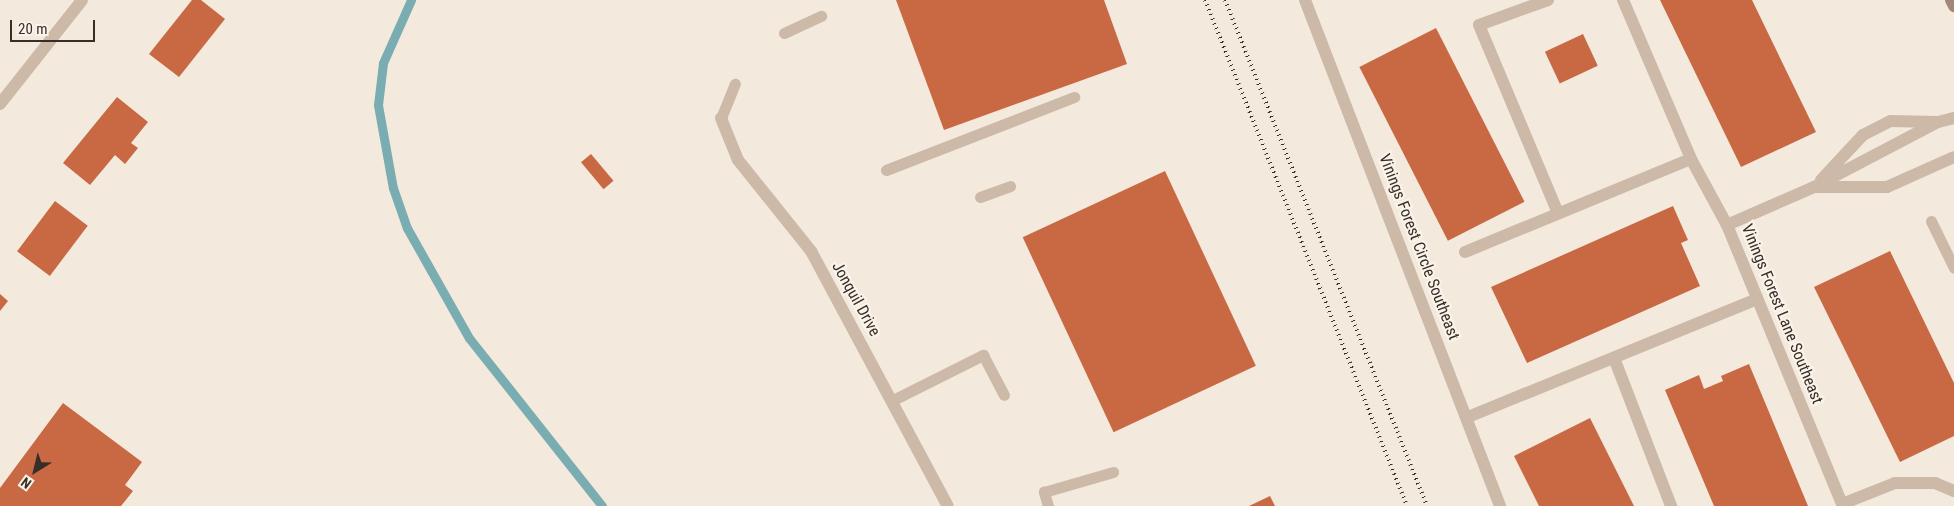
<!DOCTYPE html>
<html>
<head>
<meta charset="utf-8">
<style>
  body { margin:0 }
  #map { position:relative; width:1954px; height:506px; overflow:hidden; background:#f3e9dc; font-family:"Roboto Condensed",sans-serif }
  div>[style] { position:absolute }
  .stream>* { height:9px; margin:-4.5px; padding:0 4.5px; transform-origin:4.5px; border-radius:4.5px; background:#7aadb1 }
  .building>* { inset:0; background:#c96944; transform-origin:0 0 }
  .lane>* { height:11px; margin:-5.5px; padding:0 5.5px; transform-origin:5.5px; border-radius:5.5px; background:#ccb9a8 }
  .street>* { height:12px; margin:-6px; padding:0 6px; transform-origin:6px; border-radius:6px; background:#ccb9a8 }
  .secondary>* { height:12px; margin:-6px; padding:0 6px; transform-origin:6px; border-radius:6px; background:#9f8879 }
  .rail>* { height:4px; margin-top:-2px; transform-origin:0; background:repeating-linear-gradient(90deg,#382e28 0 1px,transparent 0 5px) }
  span { translate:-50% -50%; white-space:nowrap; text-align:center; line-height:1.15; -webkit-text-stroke:4.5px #faf3e9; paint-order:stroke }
  .street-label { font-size:16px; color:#382e28 }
  .north { position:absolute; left:10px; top:446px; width:50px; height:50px; -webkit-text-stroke:4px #faf3e9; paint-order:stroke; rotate:216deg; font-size:14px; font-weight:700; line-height:20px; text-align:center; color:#382e28 }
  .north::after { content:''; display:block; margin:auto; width:18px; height:22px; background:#382e28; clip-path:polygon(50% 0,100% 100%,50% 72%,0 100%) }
  .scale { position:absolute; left:10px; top:20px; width:85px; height:22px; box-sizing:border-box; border:2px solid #382e28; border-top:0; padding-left:6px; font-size:15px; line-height:18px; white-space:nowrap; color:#382e28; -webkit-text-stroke:4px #faf3e9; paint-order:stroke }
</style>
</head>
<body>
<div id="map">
  <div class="stream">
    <i style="left:411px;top:0;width:69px;rotate:114deg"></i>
    <i style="left:383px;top:63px;width:42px;rotate:96.8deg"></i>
    <i style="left:378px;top:105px;width:84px;rotate:79.8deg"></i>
    <i style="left:393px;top:188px;width:42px;rotate:70.7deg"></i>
    <i style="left:407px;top:228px;width:126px;rotate:60.6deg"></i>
    <i style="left:469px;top:338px;width:214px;rotate:51.6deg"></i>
  </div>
  <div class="building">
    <i style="clip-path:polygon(192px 0,201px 0,225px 19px,179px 77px,149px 54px)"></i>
    <i style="clip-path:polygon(896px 0,1104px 0,1127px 64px,944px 130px)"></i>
    <i style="clip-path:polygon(1660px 0,1752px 0,1816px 132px,1741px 167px)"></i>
    <i style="left:1436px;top:28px;width:195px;height:86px;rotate:63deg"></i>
    <i style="left:1583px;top:34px;width:35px;height:42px;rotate:65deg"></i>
    <i style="clip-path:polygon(117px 97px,148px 122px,131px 143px,138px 148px,125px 164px,115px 155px,90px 185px,63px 163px)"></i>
    <i style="left:591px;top:154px;width:35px;height:13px;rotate:50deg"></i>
    <i style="left:1165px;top:171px;width:215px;height:157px;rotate:65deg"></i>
    <i style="left:55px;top:201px;width:41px;height:63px;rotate:37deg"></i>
    <i style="clip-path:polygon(1673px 206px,1688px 240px,1681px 243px,1700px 286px,1527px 363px,1491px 287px)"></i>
    <i style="clip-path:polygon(1890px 251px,1954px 383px,1954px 436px,1900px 462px,1814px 287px)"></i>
    <i style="clip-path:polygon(0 294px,8px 301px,0 311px)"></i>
    <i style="clip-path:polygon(1749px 364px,1808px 506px,1714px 506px,1665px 390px,1699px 375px,1704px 389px,1723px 381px,1721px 376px)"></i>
    <i style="clip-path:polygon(63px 403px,142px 462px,125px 485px,133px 491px,121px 506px,0 506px,0 488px)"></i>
    <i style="clip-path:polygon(1590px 418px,1634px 506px,1539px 506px,1514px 456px)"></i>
    <i style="clip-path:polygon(1270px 496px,1275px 506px,1249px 506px)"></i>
  </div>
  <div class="lane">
    <i style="left:784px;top:33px;width:41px;rotate:-24.7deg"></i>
    <i style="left:721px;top:118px;width:37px;rotate:-68deg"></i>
    <i style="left:886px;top:170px;width:202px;rotate:-21.2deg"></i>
    <i style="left:980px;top:197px;width:32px;rotate:-20deg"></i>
    <i style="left:1931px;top:221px;width:52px;rotate:63.9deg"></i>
    <i style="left:893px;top:400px;width:101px;rotate:-26.6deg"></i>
    <i style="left:983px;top:355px;width:45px;rotate:62.3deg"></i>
    <i style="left:1048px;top:506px;width:15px;rotate:-106deg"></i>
    <i style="left:1044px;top:492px;width:72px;rotate:-16.2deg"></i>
  </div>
  <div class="street">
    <i style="left:1305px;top:0;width:542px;rotate:68.92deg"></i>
    <i style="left:1548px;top:0;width:73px;rotate:160.1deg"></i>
    <i style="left:1479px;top:25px;width:204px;rotate:67.2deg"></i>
    <i style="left:1623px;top:0;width:173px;rotate:66.8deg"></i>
    <i style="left:1691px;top:159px;width:75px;rotate:61.4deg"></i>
    <i style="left:1727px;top:225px;width:304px;rotate:67.6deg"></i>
    <i style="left:0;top:104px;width:132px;rotate:-51.7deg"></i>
    <i style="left:721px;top:118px;width:45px;rotate:68deg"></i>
    <i style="left:738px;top:160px;width:117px;rotate:51.3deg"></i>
    <i style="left:811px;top:251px;width:289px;rotate:61.8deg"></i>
    <i style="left:1821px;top:180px;width:62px;rotate:-47deg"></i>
    <i style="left:1863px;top:135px;width:31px;rotate:-27deg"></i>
    <i style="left:1891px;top:121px;width:45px;rotate:1.3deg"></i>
    <i style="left:1817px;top:187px;width:70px"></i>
    <i style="left:1887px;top:187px;width:73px;rotate:-24.1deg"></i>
    <i style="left:1727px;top:225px;width:95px;rotate:-23.6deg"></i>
    <i style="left:1814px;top:187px;width:140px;rotate:-27.7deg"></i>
    <i style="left:1938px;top:122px;width:16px;rotate:-14deg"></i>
    <i style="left:1465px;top:252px;width:244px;rotate:-22.4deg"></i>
    <i style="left:1614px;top:358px;width:159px;rotate:68.9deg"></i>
    <i style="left:1468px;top:417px;width:312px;rotate:-22.2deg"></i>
    <i style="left:1842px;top:504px;width:57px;rotate:-21.6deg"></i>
    <i style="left:1895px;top:483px;width:40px"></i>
    <i style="left:1935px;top:483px;width:21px;rotate:23deg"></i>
  </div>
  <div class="secondary">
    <i style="left:1951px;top:0;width:7px;rotate:63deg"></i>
  </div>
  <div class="rail">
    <i style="left:1205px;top:0;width:545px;rotate:68.24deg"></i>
    <i style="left:1225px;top:0;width:545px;rotate:68.24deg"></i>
  </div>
  <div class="street-label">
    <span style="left:1419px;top:247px;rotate:69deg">Vinings Forest Circle Southeast</span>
    <span style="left:856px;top:299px;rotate:61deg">Jonquil Drive</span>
    <span style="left:1782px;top:314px;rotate:68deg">Vinings Forest Lane Southeast</span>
  </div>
  <div class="north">N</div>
  <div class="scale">20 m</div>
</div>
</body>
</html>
